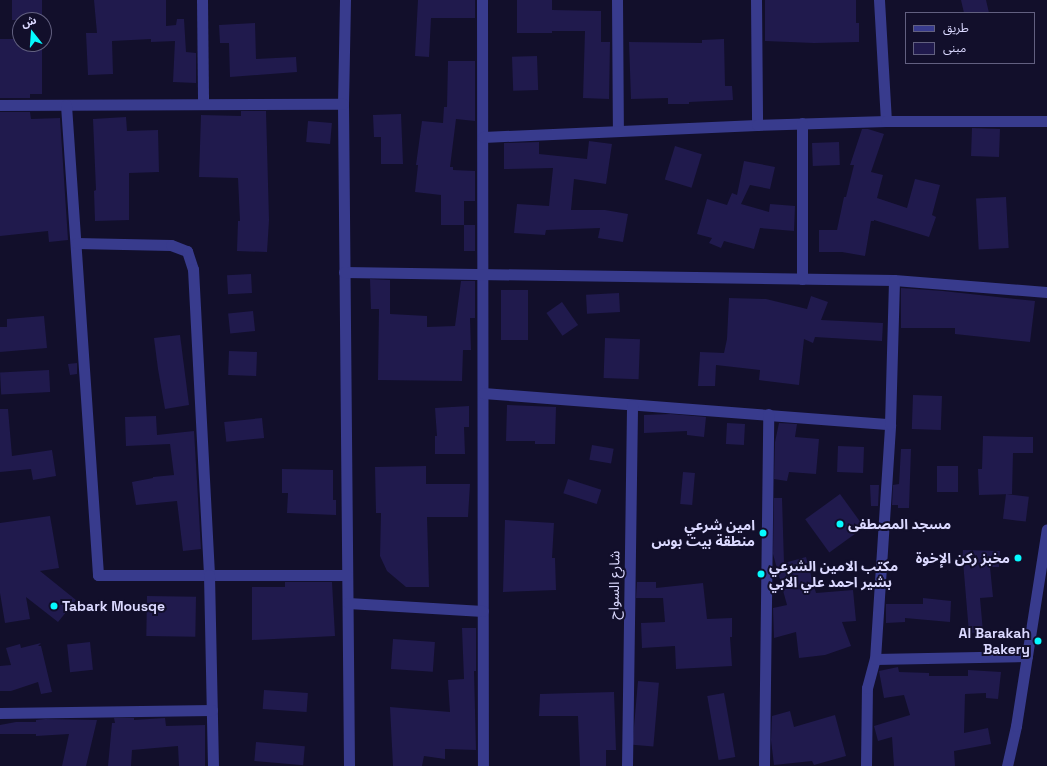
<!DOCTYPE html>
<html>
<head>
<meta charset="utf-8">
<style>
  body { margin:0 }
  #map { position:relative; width:1047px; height:766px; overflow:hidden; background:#120f2b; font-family:"Space Grotesk","Noto Sans Arabic",sans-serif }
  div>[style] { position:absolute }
  .building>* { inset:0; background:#201a4d; transform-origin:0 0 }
  .street>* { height:11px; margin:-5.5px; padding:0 5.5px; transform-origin:5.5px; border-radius:5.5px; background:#383b8d }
  .dots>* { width:11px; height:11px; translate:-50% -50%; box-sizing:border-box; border:2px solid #120f2b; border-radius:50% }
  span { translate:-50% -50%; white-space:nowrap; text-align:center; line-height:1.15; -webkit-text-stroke:4px #120f2b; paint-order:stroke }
  .poi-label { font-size:14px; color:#dbd9ff; font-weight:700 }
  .left { translate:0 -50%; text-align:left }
  .right { translate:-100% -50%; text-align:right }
  .street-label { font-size:14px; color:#dbd9ff }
  .legend { position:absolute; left:905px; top:12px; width:130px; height:52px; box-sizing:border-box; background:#120f2b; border:1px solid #626080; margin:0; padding:5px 7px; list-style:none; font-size:12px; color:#dbd9ff }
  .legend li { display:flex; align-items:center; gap:8px; height:20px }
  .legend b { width:20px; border:1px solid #626080 }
  .north { position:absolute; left:12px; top:12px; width:40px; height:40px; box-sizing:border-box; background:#120f2b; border:1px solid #626080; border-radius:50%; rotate:343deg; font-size:11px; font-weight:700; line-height:16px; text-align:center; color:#dbd9ff }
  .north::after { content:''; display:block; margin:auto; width:14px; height:18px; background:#05faff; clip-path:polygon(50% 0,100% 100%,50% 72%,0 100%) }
</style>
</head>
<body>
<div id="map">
  <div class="building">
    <i style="left:12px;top:0;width:30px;height:20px"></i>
    <i style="clip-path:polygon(94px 0,166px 0,166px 26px,176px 25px,177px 19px,184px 19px,186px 52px,196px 53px,196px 83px,173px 82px,175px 41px,151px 42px,151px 39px,112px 41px,113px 74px,88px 75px,86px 33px,97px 33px)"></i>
    <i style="clip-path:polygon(418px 0,475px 0,475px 18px,431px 18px,429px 57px,415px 56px)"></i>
    <i style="clip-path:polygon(517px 0,552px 0,552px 10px,601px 11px,601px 42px,610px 42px,609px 99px,583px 98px,585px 31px,552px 31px,552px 33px,517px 33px)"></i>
    <i style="clip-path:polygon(765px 0,856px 0,856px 23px,859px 23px,859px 42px,814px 43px,765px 41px)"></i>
    <i style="clip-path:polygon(961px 0,986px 0,989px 13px,964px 13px)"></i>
    <i style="clip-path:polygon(255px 23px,256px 59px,296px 57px,297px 72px,230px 77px,229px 43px,220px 43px,219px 25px)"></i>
    <i style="clip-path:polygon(0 39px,20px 39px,20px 44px,42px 44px,42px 94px,30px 94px,30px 98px,0 98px)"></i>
    <i style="clip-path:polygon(724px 39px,725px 86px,732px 86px,733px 100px,689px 102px,689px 104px,668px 104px,668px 98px,631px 99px,629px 42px,702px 43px,702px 40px)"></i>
    <i style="left:537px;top:56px;width:34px;height:25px;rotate:88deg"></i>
    <i style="clip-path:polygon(448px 61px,475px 61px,475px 121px,456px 119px,450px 167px,453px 167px,453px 170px,475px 171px,475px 201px,464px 201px,464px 225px,441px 225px,441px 195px,415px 192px,418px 165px,416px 165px,422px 121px,443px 123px,444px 107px,447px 107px)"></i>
    <i style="clip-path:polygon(241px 111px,266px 111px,269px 220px,267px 252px,237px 251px,238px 221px,240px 221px,238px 178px,199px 177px,201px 115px,241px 116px)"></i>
    <i style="clip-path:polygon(0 112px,30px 112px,31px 119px,60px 118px,68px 240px,49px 242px,48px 231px,0 236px)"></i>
    <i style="clip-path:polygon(401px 114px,403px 164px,381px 164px,381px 137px,374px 137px,373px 115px)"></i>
    <i style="clip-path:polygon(126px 117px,127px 131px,158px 130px,159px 172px,129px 173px,129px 220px,95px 221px,94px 191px,96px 190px,93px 119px)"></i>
    <i style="left:308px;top:121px;width:24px;height:21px;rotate:5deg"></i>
    <i style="left:972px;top:128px;width:28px;height:28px;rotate:2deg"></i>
    <i style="clip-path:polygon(862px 129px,868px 129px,884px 134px,871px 172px,883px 175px,877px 198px,907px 208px,915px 179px,940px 185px,932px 215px,936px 217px,929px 237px,874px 220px,874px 221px,871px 221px,865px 256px,842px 252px,819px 252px,819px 230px,837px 230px,844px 197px,846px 197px,854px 165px,850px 165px)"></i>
    <i style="clip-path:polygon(589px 141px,612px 144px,606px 184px,574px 179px,571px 210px,605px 210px,628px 214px,623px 242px,598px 238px,600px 228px,546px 230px,545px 235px,514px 233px,517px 204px,549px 206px,553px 168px,504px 169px,504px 143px,539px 142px,539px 154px,587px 159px)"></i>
    <i style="left:839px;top:142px;width:23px;height:27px;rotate:88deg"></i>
    <i style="left:675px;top:146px;width:28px;height:35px;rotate:17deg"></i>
    <i style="clip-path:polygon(744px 161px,775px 167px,770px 189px,750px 185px,741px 204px,769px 212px,770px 204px,795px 206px,794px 231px,760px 228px,754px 249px,724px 241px,721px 248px,709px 243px,712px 238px,697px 234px,707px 199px,727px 205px,732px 193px,737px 195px)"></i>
    <i style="left:1006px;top:197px;width:51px;height:30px;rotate:87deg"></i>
    <i style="left:464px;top:225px;width:11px;height:26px"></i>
    <i style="left:251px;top:274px;width:19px;height:24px;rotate:87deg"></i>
    <i style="clip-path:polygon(370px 279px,390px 280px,390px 314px,427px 316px,427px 327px,455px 326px,461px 281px,475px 281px,475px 318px,470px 318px,471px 350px,463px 350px,462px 381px,378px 380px,379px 309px,371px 309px)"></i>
    <i style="clip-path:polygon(901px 288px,943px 291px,1035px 301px,1030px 342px,955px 334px,955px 328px,901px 328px)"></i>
    <i style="left:501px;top:290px;width:27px;height:50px"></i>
    <i style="left:619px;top:293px;width:19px;height:33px;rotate:87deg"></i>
    <i style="clip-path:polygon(811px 296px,828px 302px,821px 320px,883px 323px,882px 341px,815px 337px,813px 343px,804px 339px,799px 385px,759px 380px,760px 370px,716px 365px,715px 386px,698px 386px,700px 352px,724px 353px,727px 339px,729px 298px,766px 299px,807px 309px)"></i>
    <i style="left:562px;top:302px;width:28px;height:19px;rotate:55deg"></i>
    <i style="left:253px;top:311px;width:20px;height:25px;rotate:84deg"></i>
    <i style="clip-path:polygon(44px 316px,47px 348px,0 352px,0 327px,7px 327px,7px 319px)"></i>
    <i style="clip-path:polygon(180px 335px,189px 405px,165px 409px,158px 369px,154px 338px)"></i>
    <i style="left:605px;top:338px;width:35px;height:40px;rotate:2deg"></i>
    <i style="left:229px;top:351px;width:28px;height:24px;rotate:2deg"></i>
    <i style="clip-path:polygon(77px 363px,77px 374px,70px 375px,68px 364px)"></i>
    <i style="left:49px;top:370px;width:22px;height:49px;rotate:87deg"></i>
    <i style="left:913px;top:395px;width:29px;height:34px;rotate:2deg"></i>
    <i style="clip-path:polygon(507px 405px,556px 407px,555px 444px,535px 444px,535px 441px,506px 441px)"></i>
    <i style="clip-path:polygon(469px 406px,469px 427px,464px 427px,465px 454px,435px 454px,435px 436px,437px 436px,435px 408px)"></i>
    <i style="clip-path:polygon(0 409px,8px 409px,12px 456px,52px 450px,56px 476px,33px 480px,31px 469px,0 472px)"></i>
    <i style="clip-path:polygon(671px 414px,706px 417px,704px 437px,687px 435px,687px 431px,644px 433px,644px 415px)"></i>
    <i style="clip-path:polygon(156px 416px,157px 435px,194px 431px,201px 549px,183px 551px,177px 501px,136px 505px,132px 482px,153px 478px,153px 477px,174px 475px,170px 444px,126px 446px,125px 417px)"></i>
    <i style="left:262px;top:418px;width:20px;height:38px;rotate:84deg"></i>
    <i style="left:727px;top:423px;width:18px;height:21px;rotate:3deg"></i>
    <i style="clip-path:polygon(779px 423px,797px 424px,795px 437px,819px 439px,816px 474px,789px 472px,787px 481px,774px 479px,775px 442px)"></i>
    <i style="clip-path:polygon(983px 436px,1033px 437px,1033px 453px,1013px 453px,1012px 494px,979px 495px,978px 469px,982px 469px)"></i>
    <i style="left:592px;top:445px;width:22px;height:15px;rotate:10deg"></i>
    <i style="left:838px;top:446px;width:26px;height:26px;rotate:2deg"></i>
    <i style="clip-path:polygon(901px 449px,911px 449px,909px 508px,898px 508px,898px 505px,892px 505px,893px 485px,899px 484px)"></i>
    <i style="clip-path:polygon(426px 466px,426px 484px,470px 484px,468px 517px,427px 517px,429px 587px,406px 587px,387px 571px,380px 556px,381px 513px,376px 513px,375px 467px)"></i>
    <i style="left:937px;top:466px;width:21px;height:26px"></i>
    <i style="clip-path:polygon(282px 469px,333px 470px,333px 500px,336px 500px,336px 515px,287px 513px,288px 493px,282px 493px)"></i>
    <i style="left:683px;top:472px;width:12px;height:32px;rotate:5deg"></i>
    <i style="left:568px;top:479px;width:35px;height:15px;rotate:18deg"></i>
    <i style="clip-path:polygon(870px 485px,879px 485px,878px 506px,871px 506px)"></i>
    <i style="left:840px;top:494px;width:41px;height:43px;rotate:54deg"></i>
    <i style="left:1006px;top:494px;width:23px;height:25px;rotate:7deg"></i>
    <i style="clip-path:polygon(774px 498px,782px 498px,784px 563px,806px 557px,816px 593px,853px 590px,856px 621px,842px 622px,851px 646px,825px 655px,799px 658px,796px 632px,774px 638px,773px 608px,787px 605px,773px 554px)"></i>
    <i style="clip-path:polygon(50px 516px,59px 568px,40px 571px,76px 600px,58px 622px,26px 597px,30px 619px,5px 623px,0 593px,0 523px)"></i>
    <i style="clip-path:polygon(505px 520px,554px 523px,552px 558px,555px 558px,556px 590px,503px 592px)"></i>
    <i style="clip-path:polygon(963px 550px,1000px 551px,999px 567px,990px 567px,993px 597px,980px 598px,983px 632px,969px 633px,963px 561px,962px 561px)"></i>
    <i style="clip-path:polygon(285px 582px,332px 582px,335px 636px,252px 640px,252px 587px,285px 587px)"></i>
    <i style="clip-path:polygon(637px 582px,656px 582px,656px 588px,703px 583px,707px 619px,732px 618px,732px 637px,730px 637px,732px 666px,676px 669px,675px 646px,642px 648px,641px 623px,665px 622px,663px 598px,636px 598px)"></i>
    <i style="left:147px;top:596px;width:49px;height:40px;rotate:1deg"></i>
    <i style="clip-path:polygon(923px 598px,951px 601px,950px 622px,905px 618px,905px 622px,886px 623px,886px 604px,923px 604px)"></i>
    <i style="clip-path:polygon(462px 628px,476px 628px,476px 671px,474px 671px,476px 750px,445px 749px,445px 759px,424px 756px,422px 766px,393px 766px,390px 707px,450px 712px,448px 680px,464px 679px)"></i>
    <i style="left:393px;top:639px;width:42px;height:30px;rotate:4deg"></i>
    <i style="left:90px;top:642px;width:28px;height:23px;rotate:84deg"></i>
    <i style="clip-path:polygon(41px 643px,38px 646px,41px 646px,52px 692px,41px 694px,38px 682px,11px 691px,0 691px,0 666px,11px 665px,6px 648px,20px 644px,21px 648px)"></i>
    <i style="clip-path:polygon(898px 667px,899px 672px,929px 673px,929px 676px,968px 676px,968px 670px,1001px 672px,998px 699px,986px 698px,986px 693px,965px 694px,964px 733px,988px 728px,991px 744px,954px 751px,955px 766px,894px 766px,892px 737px,878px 741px,874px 726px,910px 715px,904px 695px,884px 698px,879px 671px)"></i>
    <i style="left:638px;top:681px;width:21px;height:64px;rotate:5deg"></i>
    <i style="left:264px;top:690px;width:44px;height:19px;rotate:4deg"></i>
    <i style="clip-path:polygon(614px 692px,616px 750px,606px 750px,606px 766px,580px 766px,578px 716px,539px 716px,540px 694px)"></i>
    <i style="left:724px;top:693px;width:65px;height:17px;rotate:80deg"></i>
    <i style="clip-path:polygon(790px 711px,794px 727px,835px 715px,846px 756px,814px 765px,812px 761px,774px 765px,771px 740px,772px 716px)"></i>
    <i style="clip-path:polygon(114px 718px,134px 718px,134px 720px,165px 718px,166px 726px,205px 725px,205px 766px,179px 766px,178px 746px,132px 750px,131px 766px,108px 766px,112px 723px,115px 723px)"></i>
    <i style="clip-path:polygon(45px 719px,97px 720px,86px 766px,62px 766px,69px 734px,36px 736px,36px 734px,0 734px,0 725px,16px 722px,36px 722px,36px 720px)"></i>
    <i style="left:256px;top:742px;width:49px;height:19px;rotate:5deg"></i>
  </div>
  <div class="street">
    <i style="left:202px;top:0;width:104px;rotate:89.4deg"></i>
    <i style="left:345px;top:0;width:104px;rotate:91.1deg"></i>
    <i style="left:343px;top:104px;width:662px;rotate:89.48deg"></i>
    <i style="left:482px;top:0;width:766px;rotate:89.93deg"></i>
    <i style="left:617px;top:0;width:130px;rotate:89.6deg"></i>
    <i style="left:756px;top:0;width:125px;rotate:89.5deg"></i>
    <i style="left:879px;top:0;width:121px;rotate:86.7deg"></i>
    <i style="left:0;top:105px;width:343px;rotate:-0.2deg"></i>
    <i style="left:66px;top:105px;width:471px;rotate:86.1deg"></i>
    <i style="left:98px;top:575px;width:249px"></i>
    <i style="left:483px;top:137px;width:274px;rotate:-2.5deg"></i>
    <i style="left:757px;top:125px;width:129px;rotate:-1.8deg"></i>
    <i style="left:886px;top:121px;width:161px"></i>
    <i style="left:76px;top:243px;width:95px;rotate:1.2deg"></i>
    <i style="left:171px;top:245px;width:17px;rotate:21deg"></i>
    <i style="left:187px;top:251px;width:19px;rotate:72deg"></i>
    <i style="left:193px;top:269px;width:306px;rotate:87deg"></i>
    <i style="left:209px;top:575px;width:191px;rotate:88.8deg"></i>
    <i style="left:344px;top:272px;width:550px;rotate:0.83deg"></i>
    <i style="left:894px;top:280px;width:153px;rotate:4.5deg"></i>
    <i style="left:802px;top:279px;width:156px;rotate:-90deg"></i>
    <i style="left:483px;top:393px;width:408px;rotate:4.4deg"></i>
    <i style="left:348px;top:603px;width:135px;rotate:3.4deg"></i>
    <i style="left:875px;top:659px;width:152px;rotate:-1.1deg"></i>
    <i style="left:0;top:713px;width:212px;rotate:-0.8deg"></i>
    <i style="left:627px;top:766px;width:361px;rotate:-89.2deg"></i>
    <i style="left:764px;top:766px;width:352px;rotate:-89.3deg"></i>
    <i style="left:866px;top:766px;width:78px;rotate:-89.3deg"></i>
    <i style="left:867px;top:688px;width:30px;rotate:-75deg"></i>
    <i style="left:875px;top:659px;width:235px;rotate:-86.3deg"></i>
    <i style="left:890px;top:424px;width:144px;rotate:-88.4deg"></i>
    <i style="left:1007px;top:766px;width:41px;rotate:-77.3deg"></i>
    <i style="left:1016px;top:726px;width:199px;rotate:-81.1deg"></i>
  </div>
  <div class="dots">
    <i style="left:840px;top:524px;background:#05faff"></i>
    <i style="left:763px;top:533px;background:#05faff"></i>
    <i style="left:1018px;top:558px;background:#05faff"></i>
    <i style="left:761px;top:574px;background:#05faff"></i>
    <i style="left:54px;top:606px;background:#05faff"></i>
    <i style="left:1038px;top:641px;background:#05faff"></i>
  </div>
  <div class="poi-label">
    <span class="left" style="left:848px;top:524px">مسجد المصطفى</span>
    <span class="right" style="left:755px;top:533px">امين شرعي<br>منطقة بيت بوس</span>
    <span class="right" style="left:1010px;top:558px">مخبز ركن الإخوة</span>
    <span class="left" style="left:769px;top:574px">مكتب الامين الشرعي<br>بشير احمد علي الابي</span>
    <span class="left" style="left:62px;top:606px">Tabark Mousqe</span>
    <span class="right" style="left:1030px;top:641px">Al Barakah<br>Bakery</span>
  </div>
  <div class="street-label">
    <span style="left:614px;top:585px;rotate:-89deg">شارع السواح</span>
  </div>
  <ul class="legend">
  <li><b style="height:5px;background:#383b8d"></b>طريق</li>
  <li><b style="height:11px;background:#201a4d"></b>مبنى</li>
  </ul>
  <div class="north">ش</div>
</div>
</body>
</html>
